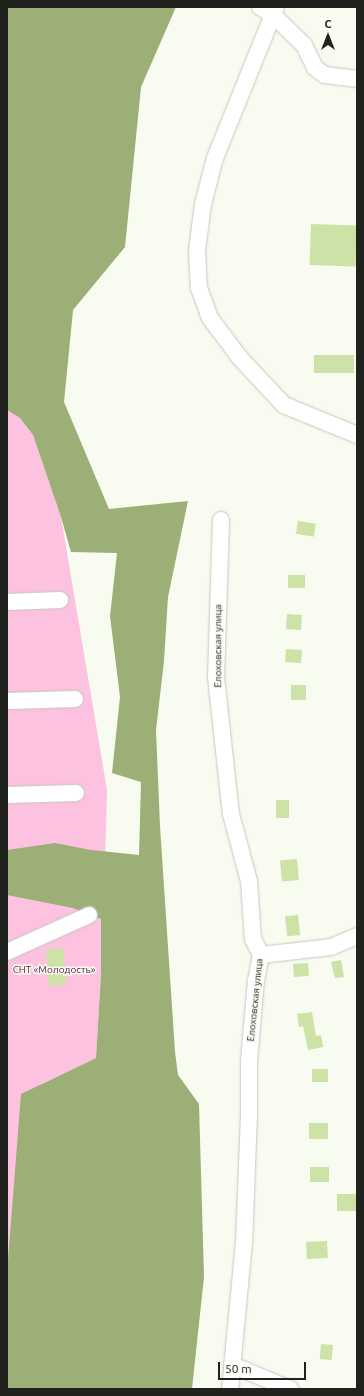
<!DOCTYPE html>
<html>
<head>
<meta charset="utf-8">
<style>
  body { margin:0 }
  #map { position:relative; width:364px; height:1396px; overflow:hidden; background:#f7fbf0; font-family:Ubuntu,sans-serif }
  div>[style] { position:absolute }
  .green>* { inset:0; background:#fcc2e0 }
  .water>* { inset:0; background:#9baf76 }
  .building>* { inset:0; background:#cde2a6; transform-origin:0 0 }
  .roads { filter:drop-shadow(0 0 1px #c5c9be) drop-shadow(0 0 1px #c5c9be) }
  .minor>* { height:16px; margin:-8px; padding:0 8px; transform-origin:8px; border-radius:8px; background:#fff }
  span { translate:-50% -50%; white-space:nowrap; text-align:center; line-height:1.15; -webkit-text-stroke:3px #f7fbf0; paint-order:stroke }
  .street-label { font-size:10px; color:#20221e }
  .park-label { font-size:10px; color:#5d1742 }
  .frame { position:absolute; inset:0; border:8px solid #20221e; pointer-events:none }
  .north { position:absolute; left:308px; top:16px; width:40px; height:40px; -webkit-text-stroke:3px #f7fbf0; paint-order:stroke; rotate:0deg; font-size:11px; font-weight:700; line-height:16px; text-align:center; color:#20221e }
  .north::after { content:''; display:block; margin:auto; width:14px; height:18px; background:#20221e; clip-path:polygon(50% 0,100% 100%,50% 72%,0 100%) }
  .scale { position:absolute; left:218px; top:1362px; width:88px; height:18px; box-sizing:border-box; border:2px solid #20221e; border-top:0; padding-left:5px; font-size:12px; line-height:14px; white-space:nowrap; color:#20221e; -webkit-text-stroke:3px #f7fbf0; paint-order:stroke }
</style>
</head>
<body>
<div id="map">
  <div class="green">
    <i style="clip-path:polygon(7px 410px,20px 418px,33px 435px,61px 517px,107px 790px,105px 865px,90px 915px,101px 919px,101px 974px,96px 1058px,41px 1084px,19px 1389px,7px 1389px)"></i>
  </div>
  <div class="water">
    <i style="clip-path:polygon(7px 7px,176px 7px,141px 87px,125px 247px,73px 310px,64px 402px,109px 509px,188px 501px,168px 597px,164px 661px,156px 730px,160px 826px,175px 1052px,178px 1075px,199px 1104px,204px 1277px,192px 1389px,7px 1389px,7px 1273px,21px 1094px,96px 1058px,101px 974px,101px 919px,73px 908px,7px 895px,7px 850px,55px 843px,91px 850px,139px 855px,141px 782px,112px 773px,120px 697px,110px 616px,117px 553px,71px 552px,61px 517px,33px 435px,20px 418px,7px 410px)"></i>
  </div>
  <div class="building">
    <i style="left:311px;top:224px;width:46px;height:41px;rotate:2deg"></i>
    <i style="left:314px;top:355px;width:40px;height:18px"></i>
    <i style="left:298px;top:521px;width:18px;height:13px;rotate:9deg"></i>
    <i style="left:288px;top:575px;width:17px;height:13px"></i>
    <i style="left:287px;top:614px;width:15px;height:15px;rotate:4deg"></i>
    <i style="left:286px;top:649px;width:16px;height:13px;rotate:4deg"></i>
    <i style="left:291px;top:685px;width:15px;height:15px"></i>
    <i style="left:276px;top:800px;width:13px;height:18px"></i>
    <i style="left:297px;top:859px;width:21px;height:17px;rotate:85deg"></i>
    <i style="left:298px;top:915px;width:20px;height:13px;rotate:84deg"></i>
    <i style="left:63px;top:948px;width:37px;height:17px;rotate:85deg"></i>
    <i style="clip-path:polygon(341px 960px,344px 977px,335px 978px,331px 962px)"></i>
    <i style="left:308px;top:963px;width:13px;height:15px;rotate:86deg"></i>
    <i style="clip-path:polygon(312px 1012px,316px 1036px,321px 1035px,323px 1047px,308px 1050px,303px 1026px,299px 1027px,297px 1014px)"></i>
    <i style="left:312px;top:1069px;width:16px;height:13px"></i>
    <i style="left:309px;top:1123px;width:19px;height:16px"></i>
    <i style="left:329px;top:1167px;width:15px;height:19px;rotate:90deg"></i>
    <i style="left:357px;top:1194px;width:17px;height:20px;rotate:90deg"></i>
    <i style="left:327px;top:1241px;width:17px;height:21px;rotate:87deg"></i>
    <i style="left:321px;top:1344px;width:12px;height:15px;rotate:5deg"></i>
  </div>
  <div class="roads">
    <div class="minor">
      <i style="left:260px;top:7px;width:15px;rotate:32deg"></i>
      <i style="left:273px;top:15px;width:43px;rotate:44.1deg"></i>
      <i style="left:304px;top:45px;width:25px;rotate:64deg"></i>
      <i style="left:315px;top:68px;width:12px;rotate:35deg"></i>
      <i style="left:325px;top:75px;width:32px;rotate:7deg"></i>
      <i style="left:276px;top:7px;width:163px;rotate:112deg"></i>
      <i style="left:215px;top:158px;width:48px;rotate:104.6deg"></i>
      <i style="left:203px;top:204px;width:47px;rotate:97.3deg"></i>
      <i style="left:197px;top:251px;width:37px;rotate:87deg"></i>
      <i style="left:199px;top:288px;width:32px;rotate:70deg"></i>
      <i style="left:210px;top:318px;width:50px;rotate:53.1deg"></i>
      <i style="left:240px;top:358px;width:64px;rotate:46.9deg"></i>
      <i style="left:284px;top:405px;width:79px;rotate:22.3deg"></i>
      <i style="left:221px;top:520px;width:157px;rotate:91.8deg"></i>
      <i style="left:216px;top:677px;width:138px;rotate:83.8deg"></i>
      <i style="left:231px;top:814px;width:69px;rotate:75deg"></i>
      <i style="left:249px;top:881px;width:58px;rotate:86.1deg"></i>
      <i style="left:253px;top:939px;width:18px;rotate:63deg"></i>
      <i style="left:261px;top:955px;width:25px;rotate:101deg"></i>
      <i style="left:256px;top:980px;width:81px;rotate:94.9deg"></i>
      <i style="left:249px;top:1061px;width:53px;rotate:90deg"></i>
      <i style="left:249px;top:1114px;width:128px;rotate:92.2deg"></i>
      <i style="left:244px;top:1242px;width:148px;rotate:95.4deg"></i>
      <i style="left:7px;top:602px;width:53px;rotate:-2.2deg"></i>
      <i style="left:7px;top:701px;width:68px;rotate:-1.7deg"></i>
      <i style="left:7px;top:795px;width:69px;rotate:-1.7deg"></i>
      <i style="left:7px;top:952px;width:90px;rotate:-24.3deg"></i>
      <i style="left:261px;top:955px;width:70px;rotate:-6.5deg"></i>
      <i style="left:331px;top:947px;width:28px;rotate:-23deg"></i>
      <i style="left:232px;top:1365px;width:63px;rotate:22.5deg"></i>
    </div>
  </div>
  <div class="street-label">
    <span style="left:218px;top:646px;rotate:-90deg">Елоховская улица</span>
    <span style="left:255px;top:1000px;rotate:-84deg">Елоховская улица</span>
  </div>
  <div class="park-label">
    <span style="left:54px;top:970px">СНТ «Молодость»</span>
  </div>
  <div class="frame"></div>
  <div class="north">С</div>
  <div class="scale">50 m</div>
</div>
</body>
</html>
